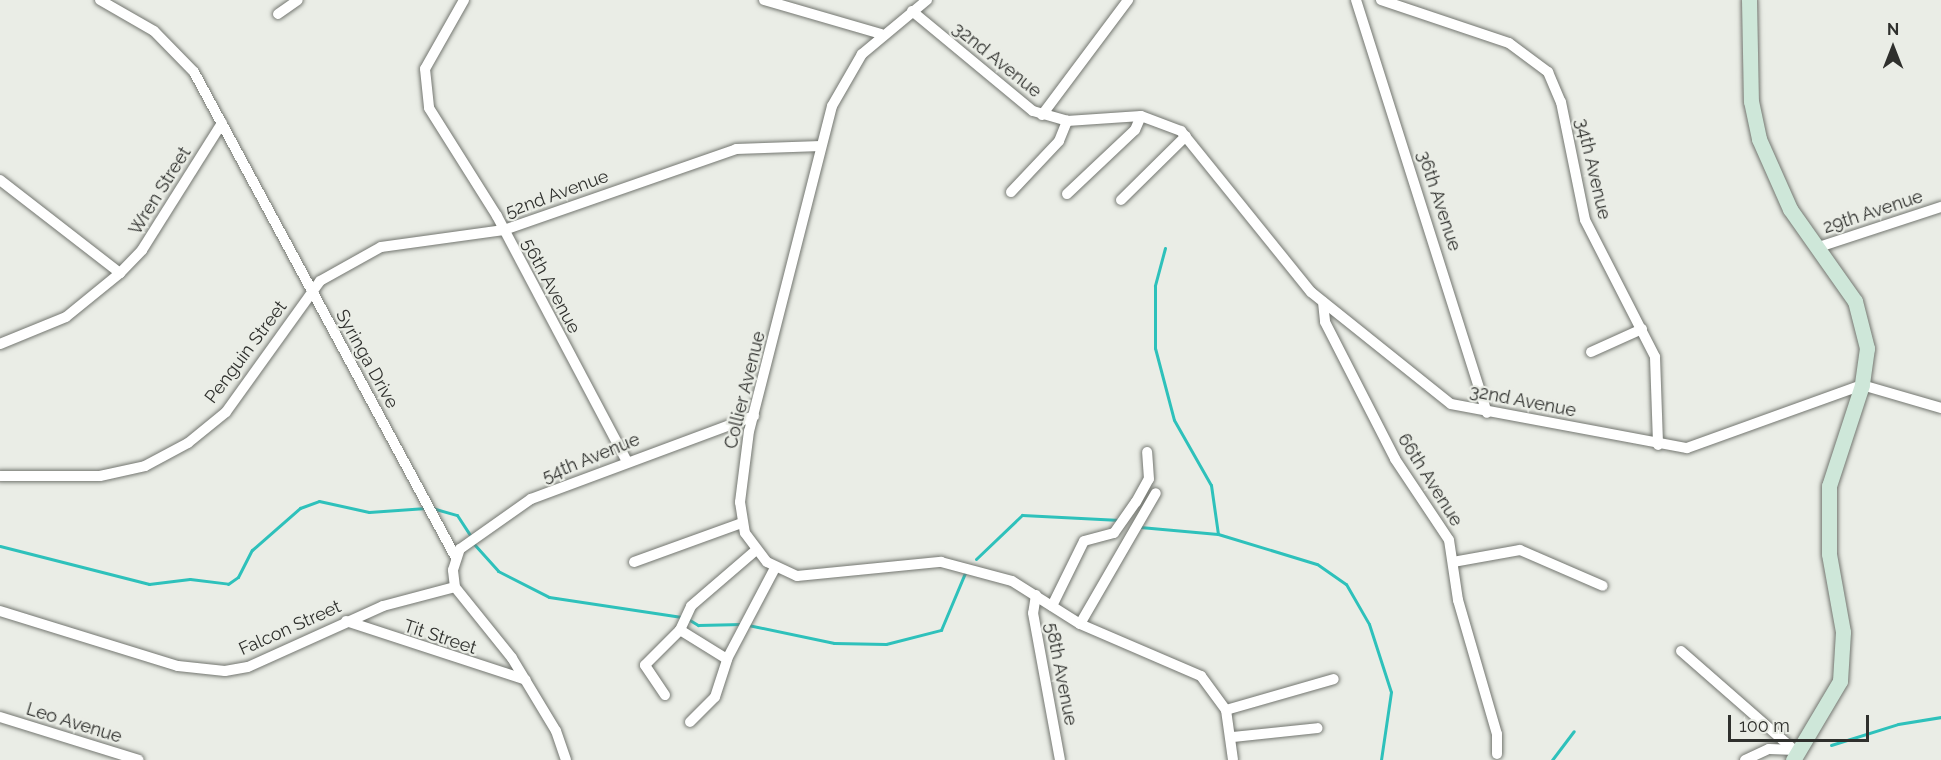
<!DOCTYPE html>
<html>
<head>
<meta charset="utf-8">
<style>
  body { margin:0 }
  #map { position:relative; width:1941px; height:760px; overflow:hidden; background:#eaede6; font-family:Raleway,sans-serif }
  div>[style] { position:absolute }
  .stream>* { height:3px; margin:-1.5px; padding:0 1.5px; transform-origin:1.5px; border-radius:1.5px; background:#2ec1bb }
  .roads { filter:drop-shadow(0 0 2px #737670) drop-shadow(0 0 2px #737670) }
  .street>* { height:10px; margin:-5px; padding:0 5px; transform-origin:5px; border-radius:5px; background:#fff }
  .secondary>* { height:15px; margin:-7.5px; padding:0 7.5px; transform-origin:7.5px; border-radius:7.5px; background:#cee7d9 }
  span { translate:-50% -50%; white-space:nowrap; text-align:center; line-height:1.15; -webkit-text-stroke:4.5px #eaede6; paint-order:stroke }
  .street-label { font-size:18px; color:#2f302d }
  .north { position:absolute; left:1863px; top:18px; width:60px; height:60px; -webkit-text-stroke:4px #eaede6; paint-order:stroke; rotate:0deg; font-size:16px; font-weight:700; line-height:24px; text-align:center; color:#2f302d }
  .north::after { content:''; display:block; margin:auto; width:21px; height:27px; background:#2f302d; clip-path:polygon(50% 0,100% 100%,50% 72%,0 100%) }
  .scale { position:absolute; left:1728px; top:715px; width:141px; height:27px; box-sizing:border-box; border:3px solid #2f302d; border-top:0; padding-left:8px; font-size:18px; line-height:21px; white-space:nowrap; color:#2f302d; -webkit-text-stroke:4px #eaede6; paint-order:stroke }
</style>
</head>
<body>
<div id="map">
  <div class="stream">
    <i style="left:1165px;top:248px;width:39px;rotate:105deg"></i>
    <i style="left:1155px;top:286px;width:62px;rotate:90deg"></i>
    <i style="left:1155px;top:348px;width:74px;rotate:75.2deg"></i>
    <i style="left:1174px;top:420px;width:75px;rotate:60.4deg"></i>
    <i style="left:1211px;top:485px;width:49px;rotate:81.9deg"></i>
    <i style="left:432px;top:508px;width:26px;rotate:16deg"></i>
    <i style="left:457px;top:515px;width:27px;rotate:57deg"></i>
    <i style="left:1140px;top:527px;width:78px;rotate:5.1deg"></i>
    <i style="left:1218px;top:534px;width:103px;rotate:16.9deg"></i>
    <i style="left:1317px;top:564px;width:35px;rotate:35deg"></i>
    <i style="left:1346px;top:584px;width:46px;rotate:60.1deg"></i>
    <i style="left:1369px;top:624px;width:71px;rotate:72.1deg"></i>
    <i style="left:1391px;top:692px;width:69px;rotate:98.4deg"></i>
    <i style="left:474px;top:544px;width:36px;rotate:48deg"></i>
    <i style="left:498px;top:571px;width:57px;rotate:27deg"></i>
    <i style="left:549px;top:597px;width:134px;rotate:8.6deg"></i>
    <i style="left:0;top:546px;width:154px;rotate:14.3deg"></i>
    <i style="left:149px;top:584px;width:41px;rotate:-7deg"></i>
    <i style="left:190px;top:579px;width:38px;rotate:7deg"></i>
    <i style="left:228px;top:584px;width:12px;rotate:-35deg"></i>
    <i style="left:238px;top:577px;width:30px;rotate:-63deg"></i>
    <i style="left:252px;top:550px;width:64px;rotate:-41.2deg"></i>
    <i style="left:300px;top:508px;width:20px;rotate:-20deg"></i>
    <i style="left:319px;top:501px;width:51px;rotate:12.4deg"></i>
    <i style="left:369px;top:512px;width:57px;rotate:-4deg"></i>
    <i style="left:976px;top:559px;width:64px;rotate:-43.7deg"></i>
    <i style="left:1022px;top:515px;width:98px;rotate:2.9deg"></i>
    <i style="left:688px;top:619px;width:12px;rotate:31deg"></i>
    <i style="left:698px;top:625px;width:44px;rotate:-1.3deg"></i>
    <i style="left:748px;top:625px;width:88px;rotate:11.8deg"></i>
    <i style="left:834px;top:643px;width:52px;rotate:1.1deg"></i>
    <i style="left:886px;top:644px;width:57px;rotate:-14.3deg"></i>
    <i style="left:941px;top:630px;width:62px;rotate:-67.2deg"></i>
    <i style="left:1831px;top:745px;width:70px;rotate:-17.4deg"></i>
    <i style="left:1898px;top:724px;width:44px;rotate:-9.2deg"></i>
    <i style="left:1552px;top:760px;width:36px;rotate:-53deg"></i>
  </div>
  <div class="roads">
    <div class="street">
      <i style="left:100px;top:0;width:62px;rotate:29.9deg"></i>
      <i style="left:154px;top:31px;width:57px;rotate:45.7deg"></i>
      <i style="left:194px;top:72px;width:552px;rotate:61.67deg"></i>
      <i style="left:464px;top:0;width:79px;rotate:119.5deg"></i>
      <i style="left:425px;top:69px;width:39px;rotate:84deg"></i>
      <i style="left:429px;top:108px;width:128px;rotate:57.8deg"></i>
      <i style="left:497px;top:216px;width:276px;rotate:62.1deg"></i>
      <i style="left:764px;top:0;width:122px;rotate:16.2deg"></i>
      <i style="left:927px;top:0;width:85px;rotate:140.3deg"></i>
      <i style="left:862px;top:54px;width:60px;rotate:120deg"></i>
      <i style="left:832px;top:106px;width:335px;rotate:104.3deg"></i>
      <i style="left:749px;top:431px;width:72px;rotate:97.2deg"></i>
      <i style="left:740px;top:502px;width:31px;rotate:81deg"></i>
      <i style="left:745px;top:533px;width:36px;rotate:53deg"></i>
      <i style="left:767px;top:562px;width:33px;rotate:25deg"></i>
      <i style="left:797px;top:576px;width:145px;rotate:-5.6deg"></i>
      <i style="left:941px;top:562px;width:73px;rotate:15deg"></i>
      <i style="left:1012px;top:581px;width:80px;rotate:32.3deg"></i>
      <i style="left:1080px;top:624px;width:132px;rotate:23.3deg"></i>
      <i style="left:1201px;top:676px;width:42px;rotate:53.7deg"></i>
      <i style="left:1226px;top:710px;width:50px;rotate:82deg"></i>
      <i style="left:1356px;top:0;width:433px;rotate:72.4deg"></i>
      <i style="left:1381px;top:0;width:135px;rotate:18.6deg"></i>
      <i style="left:1509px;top:43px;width:49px;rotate:36.6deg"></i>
      <i style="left:1548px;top:72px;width:33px;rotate:67deg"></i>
      <i style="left:1561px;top:102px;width:120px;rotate:78.5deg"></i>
      <i style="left:1585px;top:220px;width:154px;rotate:62.9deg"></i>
      <i style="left:1655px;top:357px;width:88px;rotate:88deg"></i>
      <i style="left:912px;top:11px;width:157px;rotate:39.6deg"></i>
      <i style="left:1033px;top:111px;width:35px;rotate:16deg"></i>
      <i style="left:1067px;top:121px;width:74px;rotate:-3.9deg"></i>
      <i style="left:1141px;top:116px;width:43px;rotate:20.6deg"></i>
      <i style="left:1181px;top:131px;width:207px;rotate:51.1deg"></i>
      <i style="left:1311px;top:292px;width:179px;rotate:38.7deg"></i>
      <i style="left:1451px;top:404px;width:240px;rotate:10.6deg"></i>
      <i style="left:1687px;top:448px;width:186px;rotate:-19.8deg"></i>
      <i style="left:1862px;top:385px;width:82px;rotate:16.2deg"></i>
      <i style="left:278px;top:14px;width:24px;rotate:-35deg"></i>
      <i style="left:1042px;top:115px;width:144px;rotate:-53.2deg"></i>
      <i style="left:0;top:180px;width:152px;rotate:37.8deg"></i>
      <i style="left:1011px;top:192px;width:70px;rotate:-46.7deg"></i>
      <i style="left:1059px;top:141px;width:22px;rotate:-68deg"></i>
      <i style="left:1067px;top:194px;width:93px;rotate:-43.3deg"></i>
      <i style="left:1135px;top:130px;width:15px;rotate:-67deg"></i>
      <i style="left:1121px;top:200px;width:91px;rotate:-44.6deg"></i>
      <i style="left:1816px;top:248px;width:132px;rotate:-18.2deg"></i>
      <i style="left:1323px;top:302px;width:20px;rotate:84deg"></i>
      <i style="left:1325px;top:322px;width:154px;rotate:62.9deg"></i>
      <i style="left:1395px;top:459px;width:97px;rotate:56.3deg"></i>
      <i style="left:1449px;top:540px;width:61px;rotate:81.5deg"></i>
      <i style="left:1458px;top:600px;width:140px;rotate:73.8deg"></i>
      <i style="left:1497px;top:734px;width:20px;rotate:90deg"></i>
      <i style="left:0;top:344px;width:71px;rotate:-22.2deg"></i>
      <i style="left:66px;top:317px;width:70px;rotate:-39.2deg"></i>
      <i style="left:120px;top:273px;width:32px;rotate:-46deg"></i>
      <i style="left:142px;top:250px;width:150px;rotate:-57.8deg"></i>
      <i style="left:1591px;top:352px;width:56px;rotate:-24.3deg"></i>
      <i style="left:0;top:476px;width:100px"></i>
      <i style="left:100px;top:476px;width:46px;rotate:-12.5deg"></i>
      <i style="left:145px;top:466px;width:49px;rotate:-28.1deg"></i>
      <i style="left:188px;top:443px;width:49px;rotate:-39.2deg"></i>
      <i style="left:226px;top:412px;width:161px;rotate:-54.3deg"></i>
      <i style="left:320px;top:281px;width:70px;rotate:-29.1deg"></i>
      <i style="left:381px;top:247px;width:124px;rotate:-7.9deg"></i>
      <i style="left:504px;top:230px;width:246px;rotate:-19.2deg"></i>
      <i style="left:736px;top:149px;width:85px;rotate:-2deg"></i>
      <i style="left:634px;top:562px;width:115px;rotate:-19.9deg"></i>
      <i style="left:1453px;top:562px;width:68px;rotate:-10.2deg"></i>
      <i style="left:1520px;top:550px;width:90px;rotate:23.4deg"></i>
      <i style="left:1036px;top:595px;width:18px;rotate:99deg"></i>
      <i style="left:1033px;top:613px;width:149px;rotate:79.6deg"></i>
      <i style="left:1052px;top:606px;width:72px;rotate:-63.8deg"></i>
      <i style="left:1084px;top:541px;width:31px;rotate:-15deg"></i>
      <i style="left:1114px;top:533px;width:38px;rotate:-55deg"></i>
      <i style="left:1136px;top:502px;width:26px;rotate:-61deg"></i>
      <i style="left:1149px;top:479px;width:27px;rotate:-94deg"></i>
      <i style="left:0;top:611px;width:186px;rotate:17.2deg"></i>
      <i style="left:178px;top:666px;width:47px;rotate:6.1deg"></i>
      <i style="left:225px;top:671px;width:23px;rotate:-10deg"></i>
      <i style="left:248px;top:667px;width:148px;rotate:-24.3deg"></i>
      <i style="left:383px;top:606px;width:74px;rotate:-14.8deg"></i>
      <i style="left:346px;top:621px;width:189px;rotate:18.1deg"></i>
      <i style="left:1080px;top:624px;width:151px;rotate:-59.9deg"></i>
      <i style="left:680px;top:630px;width:55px;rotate:31.7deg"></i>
      <i style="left:1681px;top:651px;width:150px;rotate:41.2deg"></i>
      <i style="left:665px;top:695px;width:36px;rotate:-124deg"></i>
      <i style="left:645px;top:665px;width:49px;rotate:-45deg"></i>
      <i style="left:680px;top:630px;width:26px;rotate:-65deg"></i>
      <i style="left:691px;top:606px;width:84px;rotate:-40.7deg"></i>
      <i style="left:1226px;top:710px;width:112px;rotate:-16deg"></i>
      <i style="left:0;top:717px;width:145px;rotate:17.2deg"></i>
      <i style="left:690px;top:722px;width:35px;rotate:-45deg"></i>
      <i style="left:715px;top:697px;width:40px;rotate:-72deg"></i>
      <i style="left:727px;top:659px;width:103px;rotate:-62.2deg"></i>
      <i style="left:1233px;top:737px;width:85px;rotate:-6deg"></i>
      <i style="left:566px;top:760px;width:31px;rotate:-109deg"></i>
      <i style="left:556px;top:731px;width:85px;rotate:-121.1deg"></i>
      <i style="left:512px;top:658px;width:91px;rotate:-128.8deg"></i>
      <i style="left:455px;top:587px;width:17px;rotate:-97deg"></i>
      <i style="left:453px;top:570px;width:22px;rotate:-72deg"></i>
      <i style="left:460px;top:549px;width:87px;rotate:-35.2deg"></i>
      <i style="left:531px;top:499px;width:238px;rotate:-20.4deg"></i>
      <i style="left:1745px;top:760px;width:26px;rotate:-25deg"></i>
      <i style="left:1769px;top:749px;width:27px;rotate:2deg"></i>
    </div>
    <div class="secondary">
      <i style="left:1749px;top:0;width:101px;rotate:88.9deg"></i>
      <i style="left:1751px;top:101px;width:39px;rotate:78deg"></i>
      <i style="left:1759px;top:139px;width:77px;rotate:66.1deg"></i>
      <i style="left:1790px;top:209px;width:113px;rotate:54.8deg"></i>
      <i style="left:1855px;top:301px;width:49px;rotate:75.7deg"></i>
      <i style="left:1867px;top:348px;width:37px;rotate:98deg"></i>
      <i style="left:1862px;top:385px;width:106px;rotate:108.1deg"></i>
      <i style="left:1829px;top:486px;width:68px;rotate:90deg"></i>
      <i style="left:1829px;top:554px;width:79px;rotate:79.8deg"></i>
      <i style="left:1843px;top:632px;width:49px;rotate:93.5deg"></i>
      <i style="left:1840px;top:681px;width:92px;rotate:120.7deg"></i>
    </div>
  </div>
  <div class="street-label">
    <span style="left:997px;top:60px;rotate:39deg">32nd Avenue</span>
    <span style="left:1593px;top:169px;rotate:77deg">34th Avenue</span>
    <span style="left:160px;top:191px;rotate:-58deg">Wren Street</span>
    <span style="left:557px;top:194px;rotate:-20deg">52nd Avenue</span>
    <span style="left:1439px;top:201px;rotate:72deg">36th Avenue</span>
    <span style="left:1873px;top:212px;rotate:-18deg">29th Avenue</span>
    <span style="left:551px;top:286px;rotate:62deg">56th Avenue</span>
    <span style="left:246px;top:352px;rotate:-53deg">Penguin Street</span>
    <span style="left:367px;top:359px;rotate:61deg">Syringa Drive</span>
    <span style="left:745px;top:390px;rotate:-76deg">Collier Avenue</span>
    <span style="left:1523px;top:401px;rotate:11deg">32nd Avenue</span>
    <span style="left:591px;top:458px;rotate:-22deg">54th Avenue</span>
    <span style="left:1430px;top:480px;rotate:58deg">66th Avenue</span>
    <span style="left:290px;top:628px;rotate:-24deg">Falcon Street</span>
    <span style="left:440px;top:637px;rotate:18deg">Tit Street</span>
    <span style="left:1061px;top:674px;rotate:79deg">58th Avenue</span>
    <span style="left:74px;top:723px;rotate:17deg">Leo Avenue</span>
  </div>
  <div class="north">N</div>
  <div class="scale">100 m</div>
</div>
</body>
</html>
